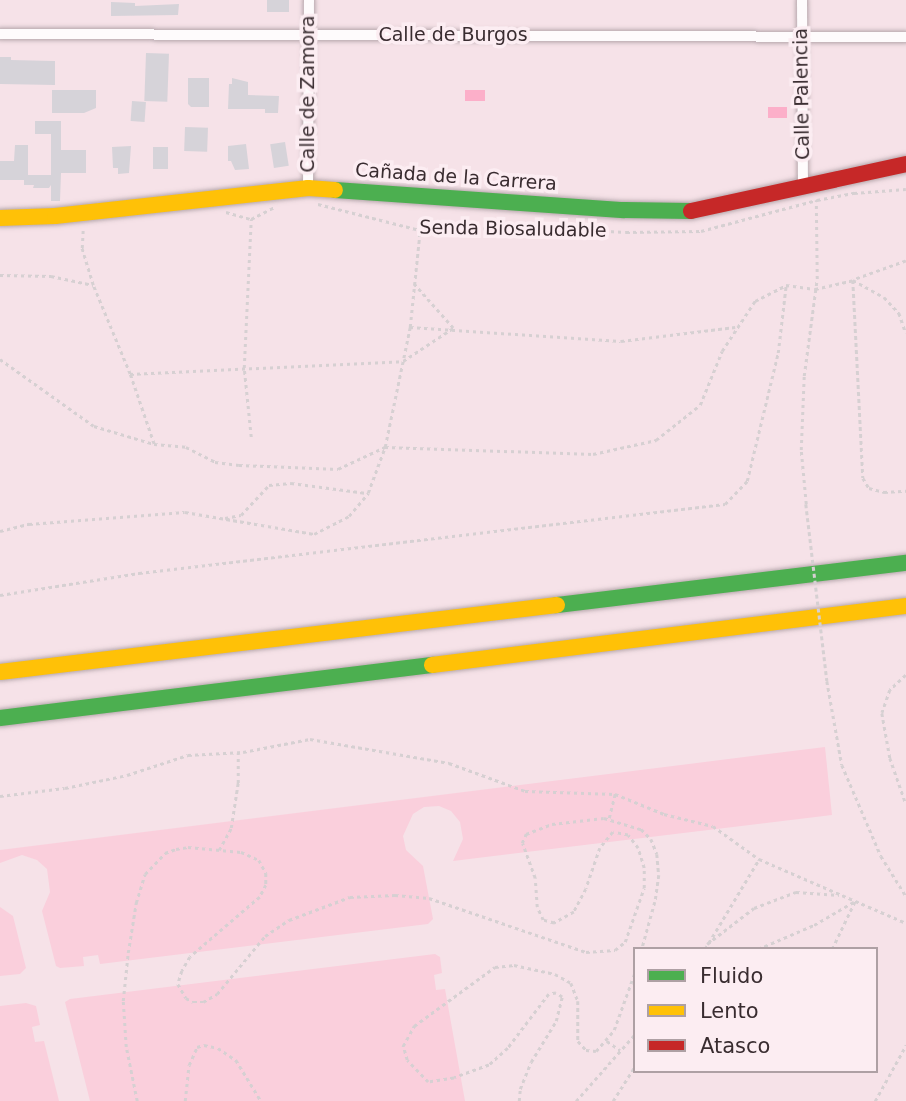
<!DOCTYPE html>
<html>
<head>
<meta charset="utf-8">
<style>
  body { margin:0 }
  #map { position:relative; width:906px; height:1101px; overflow:hidden; background:#f6e2e8; font-family:"DejaVu Sans",sans-serif }
  div>[style] { position:absolute }
  .green>* { inset:0; background:#facfdc }
  .water>* { inset:0; background:#fcafc9; transform-origin:0 0 }
  .building>* { inset:0; background:#d6d3d9; transform-origin:0 0 }
  .path>* { height:2.5px; margin-top:-1.25px; transform-origin:0; background:repeating-linear-gradient(90deg,#d6d0d2 0 3.5px,transparent 0 7px) }
  .roads { filter:drop-shadow(0 0 2px #b7a8ad) drop-shadow(0 0 2px #b7a8ad) }
  .street>* { height:10px; margin:-5px; padding:0 5px; transform-origin:5px; border-radius:5px; background:#fefbfc }
  .fast>* { height:16px; margin:-8px; padding:0 8px; transform-origin:8px; border-radius:8px; background:#4caf50 }
  .slow>* { height:16px; margin:-8px; padding:0 8px; transform-origin:8px; border-radius:8px; background:#ffc107 }
  .jam>* { height:16px; margin:-8px; padding:0 8px; transform-origin:8px; border-radius:8px; background:#c62828 }
  .path-bridge>* { height:2.5px; margin-top:-1.25px; transform-origin:0; background:repeating-linear-gradient(90deg,#d6d0d2 0 3.5px,transparent 0 7px) }
  span { translate:-50% -50%; white-space:nowrap; text-align:center; line-height:1.15; -webkit-text-stroke:7px #fcedf2; paint-order:stroke }
  .street-label { font-size:19px; color:#392c30 }
  .legend { position:absolute; left:633px; top:947px; width:245px; height:126px; box-sizing:border-box; background:#fcedf2; border:2px solid #aea0a4; margin:0; padding:9px 12px; list-style:none; font-size:21px; color:#392c30 }
  .legend li { display:flex; align-items:center; gap:14px; height:35px }
  .legend b { width:35px; border:2px solid #aea0a4 }
</style>
</head>
<body>
<div id="map">
  <div class="green">
    <i style="clip-path:polygon(825px 747px,832px 815px,453px 861px,463px 839px,460px 822px,451px 811px,439px 806px,424px 807px,413px 814px,403px 836px,406px 850px,423px 866px,433px 919px,428px 924px,100px 964px,98px 955px,83px 957px,84px 966px,60px 968px,56px 966px,42px 911px,50px 892px,47px 869px,37px 860px,22px 855px,0 863px,0 850px)"></i>
    <i style="clip-path:polygon(0 907px,13px 916px,26px 968px,20px 974px,0 976px)"></i>
    <i style="clip-path:polygon(435px 954px,440px 957px,442px 973px,434px 975px,436px 990px,445px 989px,465px 1101px,90px 1101px,65px 1002px,70px 999px)"></i>
    <i style="clip-path:polygon(26px 1003px,36px 1006px,40px 1025px,32px 1027px,35px 1042px,44px 1041px,59px 1101px,0 1101px,0 1006px)"></i>
  </div>
  <div class="water">
    <i style="left:465px;top:90px;width:20px;height:11px"></i>
    <i style="left:768px;top:107px;width:19px;height:11px"></i>
  </div>
  <div class="building">
    <i style="left:267px;top:0;width:22px;height:12px"></i>
    <i style="clip-path:polygon(111px 2px,135px 3px,135px 6px,179px 4px,178px 15px,111px 16px)"></i>
    <i style="left:146px;top:53px;width:23px;height:48px;rotate:2deg"></i>
    <i style="clip-path:polygon(0 57px,11px 57px,11px 60px,55px 61px,55px 85px,0 84px)"></i>
    <i style="clip-path:polygon(188px 78px,209px 78px,209px 107px,191px 107px,188px 104px)"></i>
    <i style="clip-path:polygon(232px 78px,248px 82px,248px 95px,279px 96px,278px 113px,265px 113px,265px 109px,228px 109px,229px 84px,232px 84px)"></i>
    <i style="clip-path:polygon(52px 90px,96px 90px,96px 108px,84px 113px,52px 113px)"></i>
    <i style="left:132px;top:101px;width:14px;height:20px;rotate:4deg"></i>
    <i style="clip-path:polygon(35px 121px,61px 121px,61px 150px,86px 150px,86px 173px,61px 173px,60px 201px,51px 201px,51px 185px,49px 188px,33px 188px,34px 185px,24px 185px,24px 180px,0 180px,0 161px,14px 161px,15px 145px,28px 145px,28px 175px,51px 175px,51px 134px,35px 134px)"></i>
    <i style="left:185px;top:127px;width:23px;height:24px;rotate:2deg"></i>
    <i style="left:285px;top:142px;width:24px;height:15px;rotate:81deg"></i>
    <i style="clip-path:polygon(246px 144px,249px 169px,235px 170px,231px 161px,228px 161px,228px 146px)"></i>
    <i style="clip-path:polygon(131px 146px,129px 173px,118px 174px,118px 168px,113px 168px,112px 147px)"></i>
    <i style="left:153px;top:147px;width:15px;height:22px"></i>
  </div>
  <div class="path">
    <i style="left:318px;top:204px;width:105px;rotate:14.3deg"></i>
    <i style="left:420px;top:230px;width:114px;rotate:-1.5deg"></i>
    <i style="left:534px;top:227px;width:92px;rotate:3.1deg"></i>
    <i style="left:626px;top:232px;width:75px;rotate:-0.8deg"></i>
    <i style="left:701px;top:231px;width:120px;rotate:-15deg"></i>
    <i style="left:817px;top:200px;width:38px;rotate:-11deg"></i>
    <i style="left:854px;top:193px;width:52px;rotate:-4.4deg"></i>
    <i style="left:226px;top:212px;width:26px;rotate:16deg"></i>
    <i style="left:251px;top:219px;width:27px;rotate:-27deg"></i>
    <i style="left:906px;top:261px;width:56px;rotate:160.3deg"></i>
    <i style="left:853px;top:280px;width:35px;rotate:29deg"></i>
    <i style="left:884px;top:297px;width:22px;rotate:47deg"></i>
    <i style="left:899px;top:313px;width:21px;rotate:71deg"></i>
    <i style="left:0;top:275px;width:51px;rotate:1.1deg"></i>
    <i style="left:51px;top:276px;width:43px;rotate:12.1deg"></i>
    <i style="left:410px;top:327px;width:211px;rotate:3.8deg"></i>
    <i style="left:621px;top:341px;width:115px;rotate:-7deg"></i>
    <i style="left:0;top:359px;width:115px;rotate:35.5deg"></i>
    <i style="left:94px;top:426px;width:63px;rotate:16.7deg"></i>
    <i style="left:154px;top:444px;width:74px;rotate:-108.9deg"></i>
    <i style="left:130px;top:374px;width:96px;rotate:-112.6deg"></i>
    <i style="left:93px;top:285px;width:39px;rotate:-107deg"></i>
    <i style="left:82px;top:248px;width:21px;rotate:-87deg"></i>
    <i style="left:130px;top:374px;width:273px;rotate:-2.7deg"></i>
    <i style="left:403px;top:361px;width:60px;rotate:-33.4deg"></i>
    <i style="left:453px;top:328px;width:59px;rotate:-131.6deg"></i>
    <i style="left:251px;top:437px;width:69px;rotate:-95.8deg"></i>
    <i style="left:244px;top:368px;width:149px;rotate:-87.3deg"></i>
    <i style="left:154px;top:444px;width:32px;rotate:5deg"></i>
    <i style="left:186px;top:447px;width:33px;rotate:27deg"></i>
    <i style="left:215px;top:462px;width:24px;rotate:7deg"></i>
    <i style="left:239px;top:465px;width:99px;rotate:2.3deg"></i>
    <i style="left:338px;top:469px;width:52px;rotate:-25.1deg"></i>
    <i style="left:385px;top:447px;width:123px;rotate:-78.2deg"></i>
    <i style="left:410px;top:327px;width:98px;rotate:-84.1deg"></i>
    <i style="left:806px;top:504px;width:54px;rotate:-95.3deg"></i>
    <i style="left:801px;top:450px;width:74px;rotate:-87.7deg"></i>
    <i style="left:804px;top:376px;width:98px;rotate:-82.4deg"></i>
    <i style="left:817px;top:279px;width:79px;rotate:-90.7deg"></i>
    <i style="left:225px;top:518px;width:16px;rotate:-11deg"></i>
    <i style="left:241px;top:515px;width:41px;rotate:-47deg"></i>
    <i style="left:269px;top:485px;width:22px;rotate:-5deg"></i>
    <i style="left:291px;top:483px;width:76px;rotate:7.6deg"></i>
    <i style="left:0;top:531px;width:30px;rotate:-14deg"></i>
    <i style="left:29px;top:524px;width:156px;rotate:-4.4deg"></i>
    <i style="left:185px;top:512px;width:131px;rotate:9.7deg"></i>
    <i style="left:314px;top:534px;width:39px;rotate:-27deg"></i>
    <i style="left:349px;top:516px;width:30px;rotate:-50deg"></i>
    <i style="left:368px;top:493px;width:49px;rotate:-69.7deg"></i>
    <i style="left:385px;top:447px;width:208px;rotate:1.9deg"></i>
    <i style="left:593px;top:454px;width:65px;rotate:-12.5deg"></i>
    <i style="left:656px;top:440px;width:56px;rotate:-38.5deg"></i>
    <i style="left:700px;top:405px;width:58px;rotate:-67.8deg"></i>
    <i style="left:722px;top:351px;width:60px;rotate:-56.6deg"></i>
    <i style="left:755px;top:301px;width:35px;rotate:-27deg"></i>
    <i style="left:786px;top:285px;width:29px;rotate:8deg"></i>
    <i style="left:815px;top:289px;width:39px;rotate:-13deg"></i>
    <i style="left:853px;top:280px;width:198px;rotate:87.1deg"></i>
    <i style="left:863px;top:478px;width:12px;rotate:59deg"></i>
    <i style="left:869px;top:488px;width:16px;rotate:15deg"></i>
    <i style="left:884px;top:492px;width:22px;rotate:-3deg"></i>
    <i style="left:0;top:595px;width:141px;rotate:-9deg"></i>
    <i style="left:139px;top:573px;width:590px;rotate:-6.72deg"></i>
    <i style="left:725px;top:504px;width:32px;rotate:-46deg"></i>
    <i style="left:747px;top:481px;width:132px;rotate:-76.4deg"></i>
    <i style="left:778px;top:353px;width:68px;rotate:-83.3deg"></i>
    <i style="left:906px;top:675px;width:22px;rotate:137deg"></i>
    <i style="left:890px;top:690px;width:24px;rotate:109deg"></i>
    <i style="left:882px;top:713px;width:46px;rotate:79.9deg"></i>
    <i style="left:890px;top:758px;width:49px;rotate:70.8deg"></i>
    <i style="left:827px;top:681px;width:85px;rotate:79.9deg"></i>
    <i style="left:842px;top:765px;width:99px;rotate:66.8deg"></i>
    <i style="left:881px;top:856px;width:47px;rotate:58deg"></i>
    <i style="left:0;top:796px;width:65px;rotate:-7deg"></i>
    <i style="left:65px;top:788px;width:63px;rotate:-11.8deg"></i>
    <i style="left:127px;top:775px;width:64px;rotate:-18.2deg"></i>
    <i style="left:188px;top:755px;width:55px;rotate:-3.1deg"></i>
    <i style="left:243px;top:752px;width:68px;rotate:-11deg"></i>
    <i style="left:310px;top:739px;width:141px;rotate:9.8deg"></i>
    <i style="left:449px;top:763px;width:81px;rotate:20.2deg"></i>
    <i style="left:525px;top:791px;width:90px;rotate:1.9deg"></i>
    <i style="left:615px;top:794px;width:53px;rotate:22.2deg"></i>
    <i style="left:664px;top:814px;width:50px;rotate:13.8deg"></i>
    <i style="left:713px;top:826px;width:57px;rotate:35.7deg"></i>
    <i style="left:759px;top:859px;width:160px;rotate:23.5deg"></i>
    <i style="left:609px;top:818px;width:25px;rotate:-76deg"></i>
    <i style="left:219px;top:850px;width:25px;rotate:-61deg"></i>
    <i style="left:231px;top:828px;width:46px;rotate:-81.2deg"></i>
    <i style="left:238px;top:783px;width:30px;rotate:-90deg"></i>
    <i style="left:707px;top:944px;width:59px;rotate:-37.5deg"></i>
    <i style="left:754px;top:908px;width:45px;rotate:-20.9deg"></i>
    <i style="left:796px;top:892px;width:43px;rotate:4deg"></i>
    <i style="left:705px;top:949px;width:105px;rotate:-59deg"></i>
    <i style="left:758px;top:949px;width:61px;rotate:-23.2deg"></i>
    <i style="left:814px;top:925px;width:48px;rotate:-30.3deg"></i>
    <i style="left:832px;top:949px;width:53px;rotate:-64.4deg"></i>
    <i style="left:607px;top:1041px;width:16px;rotate:35deg"></i>
    <i style="left:137px;top:1101px;width:55px;rotate:-101.5deg"></i>
    <i style="left:126px;top:1047px;width:46px;rotate:-93.7deg"></i>
    <i style="left:123px;top:1001px;width:48px;rotate:-84.1deg"></i>
    <i style="left:128px;top:953px;width:51px;rotate:-80.9deg"></i>
    <i style="left:136px;top:903px;width:30px;rotate:-73deg"></i>
    <i style="left:145px;top:874px;width:29px;rotate:-46deg"></i>
    <i style="left:165px;top:853px;width:12px;rotate:-20deg"></i>
    <i style="left:176px;top:849px;width:12px;rotate:-9deg"></i>
    <i style="left:188px;top:847px;width:53px;rotate:5.4deg"></i>
    <i style="left:241px;top:852px;width:20px;rotate:24deg"></i>
    <i style="left:259px;top:860px;width:15px;rotate:62deg"></i>
    <i style="left:266px;top:873px;width:12px;rotate:90deg"></i>
    <i style="left:266px;top:885px;width:13px;rotate:117deg"></i>
    <i style="left:260px;top:897px;width:92px;rotate:139.4deg"></i>
    <i style="left:190px;top:957px;width:16px;rotate:120deg"></i>
    <i style="left:182px;top:971px;width:14px;rotate:107deg"></i>
    <i style="left:178px;top:984px;width:16px;rotate:60deg"></i>
    <i style="left:186px;top:998px;width:8px;rotate:30deg"></i>
    <i style="left:193px;top:1002px;width:10px"></i>
    <i style="left:203px;top:1002px;width:16px;rotate:-30deg"></i>
    <i style="left:217px;top:994px;width:75px;rotate:-50.4deg"></i>
    <i style="left:265px;top:936px;width:29px;rotate:-34deg"></i>
    <i style="left:289px;top:920px;width:65px;rotate:-20.7deg"></i>
    <i style="left:350px;top:897px;width:45px;rotate:-2.5deg"></i>
    <i style="left:395px;top:895px;width:34px;rotate:5deg"></i>
    <i style="left:429px;top:898px;width:166px;rotate:19deg"></i>
    <i style="left:586px;top:952px;width:29px;rotate:-4deg"></i>
    <i style="left:615px;top:950px;width:13px;rotate:-39deg"></i>
    <i style="left:625px;top:942px;width:57px;rotate:-70.6deg"></i>
    <i style="left:644px;top:888px;width:20px;rotate:-90deg"></i>
    <i style="left:644px;top:868px;width:21px;rotate:-107deg"></i>
    <i style="left:638px;top:848px;width:16px;rotate:-128deg"></i>
    <i style="left:628px;top:835px;width:15px;rotate:-169deg"></i>
    <i style="left:613px;top:832px;width:21px;rotate:129deg"></i>
    <i style="left:600px;top:848px;width:43px;rotate:108.9deg"></i>
    <i style="left:586px;top:889px;width:26px;rotate:118deg"></i>
    <i style="left:574px;top:912px;width:23px;rotate:151deg"></i>
    <i style="left:554px;top:923px;width:11px;rotate:-165deg"></i>
    <i style="left:543px;top:920px;width:14px;rotate:-115deg"></i>
    <i style="left:537px;top:907px;width:29px;rotate:-94deg"></i>
    <i style="left:535px;top:878px;width:37px;rotate:-110deg"></i>
    <i style="left:522px;top:843px;width:10px;rotate:-66deg"></i>
    <i style="left:526px;top:834px;width:28px;rotate:-21deg"></i>
    <i style="left:552px;top:824px;width:52px;rotate:-6.6deg"></i>
    <i style="left:604px;top:818px;width:39px;rotate:17deg"></i>
    <i style="left:641px;top:829px;width:14px;rotate:45deg"></i>
    <i style="left:651px;top:839px;width:16px;rotate:68deg"></i>
    <i style="left:657px;top:854px;width:21px;rotate:85deg"></i>
    <i style="left:659px;top:875px;width:27px;rotate:98deg"></i>
    <i style="left:655px;top:902px;width:49px;rotate:105.5deg"></i>
    <i style="left:185px;top:1101px;width:36px;rotate:-84deg"></i>
    <i style="left:189px;top:1065px;width:20px;rotate:-66deg"></i>
    <i style="left:197px;top:1047px;width:7px;rotate:-16deg"></i>
    <i style="left:204px;top:1045px;width:14px;rotate:12deg"></i>
    <i style="left:218px;top:1048px;width:22px;rotate:34deg"></i>
    <i style="left:236px;top:1060px;width:48px;rotate:58.6deg"></i>
    <i style="left:519px;top:1101px;width:12px;rotate:-85deg"></i>
    <i style="left:520px;top:1089px;width:29px;rotate:-68deg"></i>
    <i style="left:531px;top:1062px;width:48px;rotate:-58.6deg"></i>
    <i style="left:556px;top:1021px;width:25px;rotate:-76deg"></i>
    <i style="left:562px;top:997px;width:7px;rotate:-146deg"></i>
    <i style="left:556px;top:993px;width:7px;rotate:172deg"></i>
    <i style="left:549px;top:994px;width:68px;rotate:127.2deg"></i>
    <i style="left:508px;top:1048px;width:25px;rotate:138deg"></i>
    <i style="left:489px;top:1065px;width:37px;rotate:160deg"></i>
    <i style="left:454px;top:1078px;width:26px;rotate:171deg"></i>
    <i style="left:428px;top:1082px;width:30px;rotate:-134deg"></i>
    <i style="left:407px;top:1060px;width:15px;rotate:-106deg"></i>
    <i style="left:403px;top:1046px;width:23px;rotate:-61deg"></i>
    <i style="left:414px;top:1026px;width:100px;rotate:-36.1deg"></i>
    <i style="left:495px;top:967px;width:19px;rotate:-6deg"></i>
    <i style="left:514px;top:965px;width:42px;rotate:12.4deg"></i>
    <i style="left:555px;top:974px;width:18px;rotate:29deg"></i>
    <i style="left:571px;top:983px;width:19px;rotate:69deg"></i>
    <i style="left:578px;top:1001px;width:40px;rotate:90deg"></i>
    <i style="left:578px;top:1041px;width:12px;rotate:48deg"></i>
    <i style="left:586px;top:1050px;width:10px;rotate:6deg"></i>
    <i style="left:596px;top:1051px;width:28px;rotate:-49deg"></i>
    <i style="left:614px;top:1030px;width:62px;rotate:-70.1deg"></i>
    <i style="left:576px;top:1101px;width:89px;rotate:-48.6deg"></i>
    <i style="left:613px;top:1101px;width:41px;rotate:-57.8deg"></i>
    <i style="left:875px;top:1101px;width:64px;rotate:-61deg"></i>
  </div>
  <div class="roads">
    <div class="street">
      <i style="left:802px;top:0;width:188px;rotate:89.7deg"></i>
      <i style="left:0;top:34px;width:906px;rotate:0.19deg"></i>
      <i style="left:308px;top:188px;width:188px;rotate:-89.7deg"></i>
    </div>
    <div class="fast">
      <i style="left:335px;top:190px;width:290px;rotate:4deg"></i>
      <i style="left:624px;top:210px;width:67px;rotate:0.9deg"></i>
      <i style="left:557px;top:605px;width:352px;rotate:-6.9deg"></i>
      <i style="left:0;top:718px;width:435px;rotate:-7deg"></i>
    </div>
    <div class="slow">
      <i style="left:0;top:218px;width:55px;rotate:-2.1deg"></i>
      <i style="left:55px;top:216px;width:255px;rotate:-6.3deg"></i>
      <i style="left:308px;top:188px;width:27px;rotate:4deg"></i>
      <i style="left:432px;top:665px;width:478px;rotate:-7.1deg"></i>
      <i style="left:0;top:672px;width:561px;rotate:-6.86deg"></i>
    </div>
    <div class="jam">
      <i style="left:691px;top:211px;width:220px;rotate:-12.3deg"></i>
    </div>
  </div>
  <div class="path-bridge">
    <i style="left:806px;top:504px;width:178px;rotate:83.2deg"></i>
  </div>
  <div class="street-label">
    <span style="left:453px;top:35px">Calle de Burgos</span>
    <span style="left:308px;top:94px;rotate:-90deg">Calle de Zamora</span>
    <span style="left:802px;top:94px;rotate:-91deg">Calle Palencia</span>
    <span style="left:456px;top:177px;rotate:4deg">Cañada de la Carrera</span>
    <span style="left:513px;top:229px;rotate:1deg">Senda Biosaludable</span>
  </div>
  <ul class="legend">
  <li><b style="height:9px;background:#4caf50"></b>Fluido</li>
  <li><b style="height:9px;background:#ffc107"></b>Lento</li>
  <li><b style="height:9px;background:#c62828"></b>Atasco</li>
  </ul>
</div>
</body>
</html>
